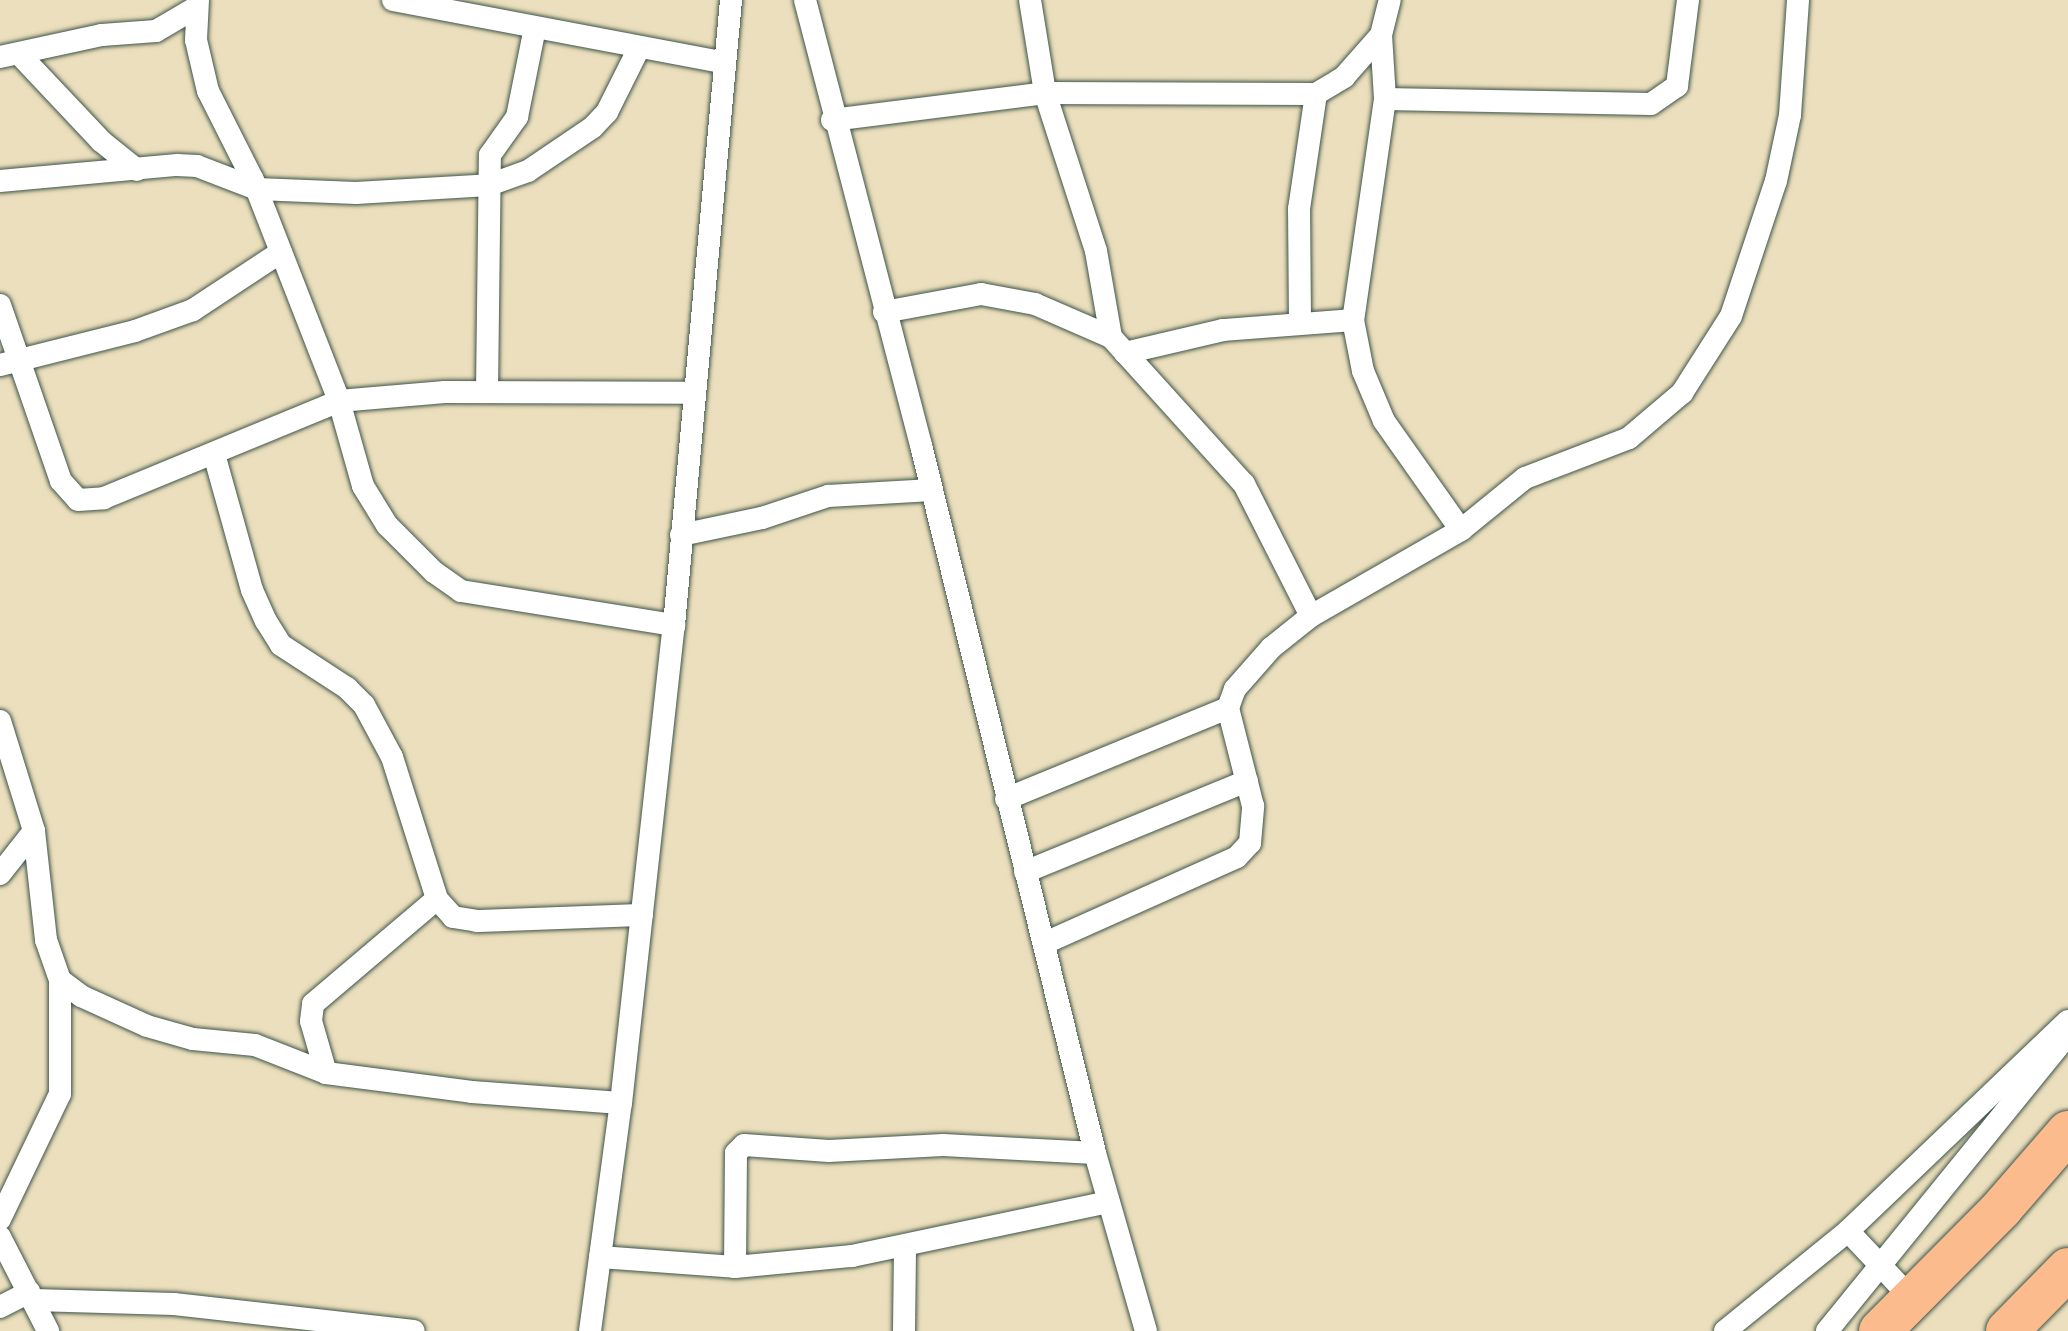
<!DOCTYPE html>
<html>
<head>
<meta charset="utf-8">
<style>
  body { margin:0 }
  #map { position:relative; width:2068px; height:1331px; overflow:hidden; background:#ecdfbd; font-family:"Gochi Hand",sans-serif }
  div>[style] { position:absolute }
  .roads { filter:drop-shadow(0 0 2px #3e5549) drop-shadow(0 0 2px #3e5549) }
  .minor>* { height:22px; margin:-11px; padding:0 11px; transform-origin:11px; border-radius:11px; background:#fff }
  .motorway>* { height:42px; margin:-21px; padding:0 21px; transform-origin:21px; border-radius:21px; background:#fbbb8d }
  span { translate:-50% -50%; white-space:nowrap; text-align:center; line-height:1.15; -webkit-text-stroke:6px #f6f6f2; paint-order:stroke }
</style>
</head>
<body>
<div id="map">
  <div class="roads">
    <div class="minor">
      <i style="left:198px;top:0;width:40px;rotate:92.9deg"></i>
      <i style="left:196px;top:40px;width:52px;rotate:76.8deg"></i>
      <i style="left:208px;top:91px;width:100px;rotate:63.2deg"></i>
      <i style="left:253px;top:180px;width:237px;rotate:68.7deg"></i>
      <i style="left:339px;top:401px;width:88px;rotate:74.2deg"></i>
      <i style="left:363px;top:486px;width:46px;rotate:58.4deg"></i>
      <i style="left:387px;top:525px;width:66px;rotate:45deg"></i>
      <i style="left:434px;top:572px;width:33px;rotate:35deg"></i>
      <i style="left:461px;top:591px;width:216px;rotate:9.1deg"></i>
      <i style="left:393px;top:0;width:335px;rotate:10.7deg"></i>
      <i style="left:805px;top:0;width:460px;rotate:75.4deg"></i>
      <i style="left:921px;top:445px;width:729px;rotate:76.19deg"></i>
      <i style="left:1095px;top:1153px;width:185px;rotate:74deg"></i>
      <i style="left:1030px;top:0;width:94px;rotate:80.8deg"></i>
      <i style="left:1045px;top:93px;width:166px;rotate:72.1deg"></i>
      <i style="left:1096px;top:251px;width:87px;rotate:80.1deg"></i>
      <i style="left:1111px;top:337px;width:198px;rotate:47.9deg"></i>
      <i style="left:1244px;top:484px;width:148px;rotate:63.1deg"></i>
      <i style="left:1381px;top:35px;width:64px;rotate:86.4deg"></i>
      <i style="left:1385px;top:99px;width:223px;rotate:98.2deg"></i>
      <i style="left:1353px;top:320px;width:52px;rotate:78.9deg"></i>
      <i style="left:1363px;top:371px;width:54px;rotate:67.2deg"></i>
      <i style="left:1384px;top:421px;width:133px;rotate:54.8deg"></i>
      <i style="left:21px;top:56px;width:117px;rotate:46.7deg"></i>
      <i style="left:101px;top:141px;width:46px;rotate:38.9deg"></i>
      <i style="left:0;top:57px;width:104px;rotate:-12.2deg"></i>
      <i style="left:102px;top:35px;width:54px;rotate:-4.2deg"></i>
      <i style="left:156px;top:31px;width:45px;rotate:-30.5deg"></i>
      <i style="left:1385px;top:99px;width:266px;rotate:1.1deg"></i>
      <i style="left:1651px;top:104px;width:32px;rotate:-35deg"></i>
      <i style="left:1677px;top:86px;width:87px;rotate:-82.7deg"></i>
      <i style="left:832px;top:120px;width:215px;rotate:-7.2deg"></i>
      <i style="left:1045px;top:93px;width:271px;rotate:0.2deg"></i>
      <i style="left:1316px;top:94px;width:33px;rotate:-31deg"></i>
      <i style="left:1344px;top:77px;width:56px;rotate:-48.6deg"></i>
      <i style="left:1381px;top:35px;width:36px;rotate:-76deg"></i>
      <i style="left:0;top:181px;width:178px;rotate:-5.2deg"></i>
      <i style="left:177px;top:165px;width:20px;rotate:3deg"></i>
      <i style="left:197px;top:166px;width:64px;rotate:21deg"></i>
      <i style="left:257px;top:189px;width:99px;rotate:2.3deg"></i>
      <i style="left:356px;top:193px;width:133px;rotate:-3.4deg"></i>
      <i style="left:489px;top:185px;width:41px;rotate:-19.7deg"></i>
      <i style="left:528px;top:171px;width:78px;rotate:-34.1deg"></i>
      <i style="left:593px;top:127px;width:21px;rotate:-47deg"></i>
      <i style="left:607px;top:112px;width:72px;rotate:-63.4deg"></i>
      <i style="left:0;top:305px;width:186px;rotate:70.9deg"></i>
      <i style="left:61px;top:481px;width:25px;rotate:48deg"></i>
      <i style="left:78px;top:500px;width:26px;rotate:-4deg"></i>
      <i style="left:104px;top:498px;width:254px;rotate:-22.4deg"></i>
      <i style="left:339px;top:401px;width:106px;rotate:-4.9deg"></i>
      <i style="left:445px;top:392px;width:248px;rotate:0.2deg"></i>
      <i style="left:884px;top:312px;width:99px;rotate:-10.5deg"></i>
      <i style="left:981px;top:294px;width:55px;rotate:10.5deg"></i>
      <i style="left:1035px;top:304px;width:83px;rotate:23.5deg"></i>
      <i style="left:1300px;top:321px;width:112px;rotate:-90.5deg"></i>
      <i style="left:1299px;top:209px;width:116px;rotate:-81.6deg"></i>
      <i style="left:1125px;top:353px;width:101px;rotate:-13.2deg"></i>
      <i style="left:1223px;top:330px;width:130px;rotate:-4.4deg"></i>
      <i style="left:0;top:365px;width:139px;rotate:-14.1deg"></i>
      <i style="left:135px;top:331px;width:62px;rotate:-19.9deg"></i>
      <i style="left:193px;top:310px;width:105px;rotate:-33.4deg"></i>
      <i style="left:487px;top:392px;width:237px;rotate:-89.3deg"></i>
      <i style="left:490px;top:155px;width:47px;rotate:-54.6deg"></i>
      <i style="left:517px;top:117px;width:91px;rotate:-78.6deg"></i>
      <i style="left:214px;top:454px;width:141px;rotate:74.4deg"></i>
      <i style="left:252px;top:590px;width:34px;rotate:66deg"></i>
      <i style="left:266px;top:621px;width:28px;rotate:58deg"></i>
      <i style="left:281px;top:645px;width:79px;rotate:33.1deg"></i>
      <i style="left:347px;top:688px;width:24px;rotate:45deg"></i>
      <i style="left:364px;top:705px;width:59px;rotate:61.7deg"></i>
      <i style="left:392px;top:757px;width:149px;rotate:72.4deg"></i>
      <i style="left:437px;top:899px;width:24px;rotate:48deg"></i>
      <i style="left:453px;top:917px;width:24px;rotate:9deg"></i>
      <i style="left:477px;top:921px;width:165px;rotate:-2.1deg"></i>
      <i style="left:681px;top:535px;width:83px;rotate:-11.9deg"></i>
      <i style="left:762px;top:518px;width:70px;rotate:-18.4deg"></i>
      <i style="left:828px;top:496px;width:104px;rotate:-3.3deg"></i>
      <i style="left:0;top:721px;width:115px;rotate:72.8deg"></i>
      <i style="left:34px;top:831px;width:110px;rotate:83.7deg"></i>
      <i style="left:46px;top:940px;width:42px;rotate:70.7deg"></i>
      <i style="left:60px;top:980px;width:26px;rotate:37deg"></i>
      <i style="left:81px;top:996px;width:72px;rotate:24.4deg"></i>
      <i style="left:147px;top:1026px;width:48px;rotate:15.8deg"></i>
      <i style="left:193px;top:1039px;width:62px;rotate:5.5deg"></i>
      <i style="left:255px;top:1045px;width:76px;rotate:21.5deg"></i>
      <i style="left:326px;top:1073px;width:147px;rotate:7.4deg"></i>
      <i style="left:472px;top:1092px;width:149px;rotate:4.2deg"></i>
      <i style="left:1006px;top:799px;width:240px;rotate:-22.3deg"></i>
      <i style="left:1025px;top:872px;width:240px;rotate:-22.3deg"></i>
      <i style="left:0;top:874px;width:55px;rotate:-51.7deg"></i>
      <i style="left:1045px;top:943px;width:210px;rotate:-24.1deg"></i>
      <i style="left:1237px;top:857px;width:19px;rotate:-47deg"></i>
      <i style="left:1250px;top:843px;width:37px;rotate:-85deg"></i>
      <i style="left:1253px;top:806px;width:101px;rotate:-104.3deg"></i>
      <i style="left:1228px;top:708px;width:20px;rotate:-70deg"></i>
      <i style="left:1235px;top:689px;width:55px;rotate:-48.7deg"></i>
      <i style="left:1271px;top:648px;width:51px;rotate:-38.7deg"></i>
      <i style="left:1311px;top:616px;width:173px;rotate:-29.8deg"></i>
      <i style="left:1461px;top:530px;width:82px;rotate:-39.1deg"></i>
      <i style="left:1525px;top:478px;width:111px;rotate:-21deg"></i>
      <i style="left:1629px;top:438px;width:70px;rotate:-40.3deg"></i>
      <i style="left:1682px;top:393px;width:91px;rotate:-57.5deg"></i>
      <i style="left:1731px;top:316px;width:142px;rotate:-71.6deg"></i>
      <i style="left:1776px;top:181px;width:67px;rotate:-78deg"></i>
      <i style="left:1790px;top:115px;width:115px;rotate:-86deg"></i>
      <i style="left:326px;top:1073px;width:54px;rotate:-106.1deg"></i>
      <i style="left:311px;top:1021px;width:17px;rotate:-83deg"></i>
      <i style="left:313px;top:1004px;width:162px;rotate:-40.3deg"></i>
      <i style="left:0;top:1219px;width:139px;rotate:-64.4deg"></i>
      <i style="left:60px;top:1094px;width:114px;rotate:-90deg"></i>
      <i style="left:1848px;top:1231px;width:93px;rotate:46.7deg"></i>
      <i style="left:0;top:1237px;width:106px;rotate:62.9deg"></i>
      <i style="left:600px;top:1257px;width:135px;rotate:4.2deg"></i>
      <i style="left:735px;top:1267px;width:118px;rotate:-5.4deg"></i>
      <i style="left:852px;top:1256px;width:262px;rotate:-11.9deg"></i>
      <i style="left:735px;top:1267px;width:114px;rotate:-89.5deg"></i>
      <i style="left:736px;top:1153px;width:11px;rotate:-45deg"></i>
      <i style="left:744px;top:1145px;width:85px;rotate:4deg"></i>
      <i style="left:829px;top:1151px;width:114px;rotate:-3deg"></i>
      <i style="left:943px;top:1145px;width:152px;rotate:3deg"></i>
      <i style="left:34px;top:1300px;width:140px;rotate:1.6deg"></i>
      <i style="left:174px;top:1304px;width:241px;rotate:6.4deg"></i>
      <i style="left:0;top:1307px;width:33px;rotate:-27deg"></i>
      <i style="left:590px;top:1331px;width:230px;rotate:-82.3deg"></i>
      <i style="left:621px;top:1103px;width:481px;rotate:-83.7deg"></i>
      <i style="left:674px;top:625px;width:628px;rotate:-84.79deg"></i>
      <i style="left:904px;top:1331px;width:85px;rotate:-89.3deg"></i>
      <i style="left:1725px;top:1331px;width:159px;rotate:-39.1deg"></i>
      <i style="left:1848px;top:1231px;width:304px;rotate:-43.7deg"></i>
      <i style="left:1827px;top:1331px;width:379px;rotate:-50.9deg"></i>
    </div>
    <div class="motorway">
      <i style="left:1880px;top:1331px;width:172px;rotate:-45.2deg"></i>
      <i style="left:2001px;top:1209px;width:102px;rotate:-49deg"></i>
      <i style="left:2007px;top:1331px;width:87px;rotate:-45.5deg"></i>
    </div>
  </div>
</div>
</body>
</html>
